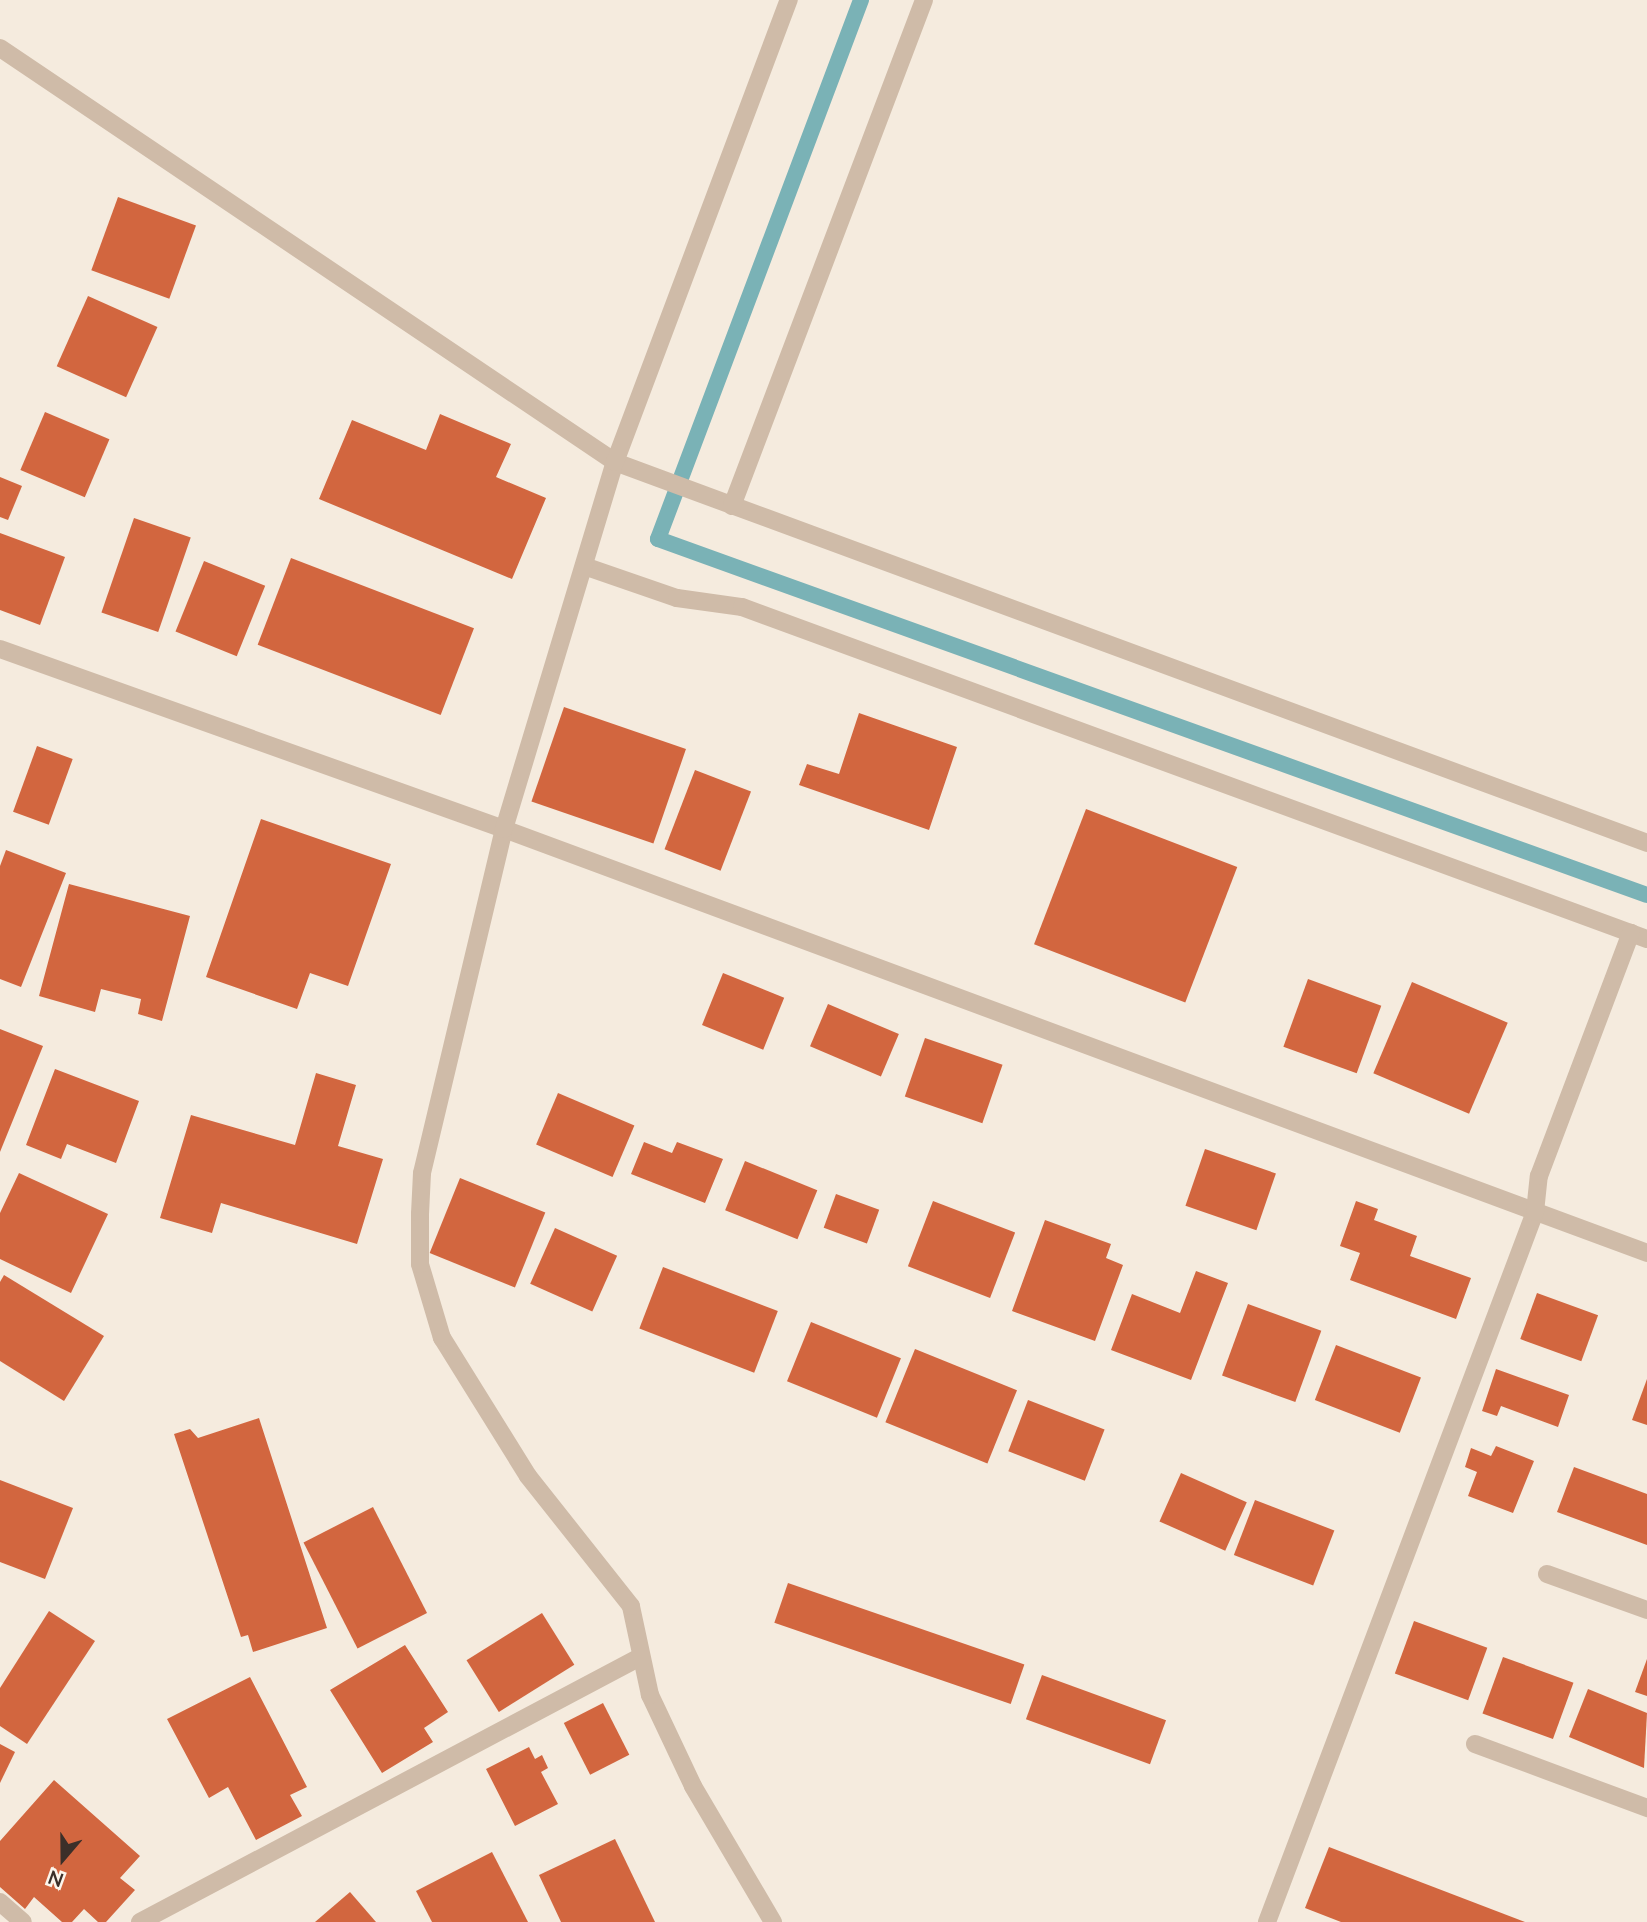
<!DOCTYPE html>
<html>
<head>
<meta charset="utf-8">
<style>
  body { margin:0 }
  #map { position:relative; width:1647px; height:1922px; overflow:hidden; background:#f5ebde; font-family:Lato,sans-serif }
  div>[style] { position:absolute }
  .stream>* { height:16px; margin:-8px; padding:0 8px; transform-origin:8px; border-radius:8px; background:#7ab2b6 }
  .building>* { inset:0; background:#d2663f; transform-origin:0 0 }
  .minor>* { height:18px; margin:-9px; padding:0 9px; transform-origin:9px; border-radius:9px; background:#cfbba8 }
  span { translate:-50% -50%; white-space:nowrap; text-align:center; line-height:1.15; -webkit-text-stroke:7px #fcf5eb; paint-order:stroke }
  .north { position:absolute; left:28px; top:1824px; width:70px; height:70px; -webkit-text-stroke:5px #fcf5eb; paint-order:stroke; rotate:200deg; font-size:19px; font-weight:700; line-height:28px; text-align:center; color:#3b2f29 }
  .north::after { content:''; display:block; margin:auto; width:24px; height:32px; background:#3b2f29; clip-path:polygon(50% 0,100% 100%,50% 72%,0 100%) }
</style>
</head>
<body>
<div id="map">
  <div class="stream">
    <i style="left:861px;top:0;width:576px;rotate:110.64deg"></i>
    <i style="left:658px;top:539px;width:1051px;rotate:19.8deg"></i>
  </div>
  <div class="building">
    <i style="left:118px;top:197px;width:83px;height:78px;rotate:20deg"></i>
    <i style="left:88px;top:296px;width:76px;height:77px;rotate:24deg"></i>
    <i style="left:45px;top:412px;width:70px;height:63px;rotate:23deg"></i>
    <i style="clip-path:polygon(440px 414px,511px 444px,496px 477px,546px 498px,512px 579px,319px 499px,352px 420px,426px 450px)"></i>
    <i style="clip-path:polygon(0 477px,22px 486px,8px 520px,0 517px)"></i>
    <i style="left:134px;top:518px;width:60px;height:100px;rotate:19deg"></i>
    <i style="clip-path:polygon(0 533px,65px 557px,40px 625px,0 610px)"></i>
    <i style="left:291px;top:558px;width:196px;height:93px;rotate:21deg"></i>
    <i style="left:204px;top:561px;width:66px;height:76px;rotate:22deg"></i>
    <i style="left:564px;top:707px;width:129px;height:100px;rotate:19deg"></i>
    <i style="clip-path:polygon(859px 713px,957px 747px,929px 830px,799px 785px,807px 764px,839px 774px)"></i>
    <i style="left:37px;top:746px;width:38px;height:70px;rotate:20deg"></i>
    <i style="left:695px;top:770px;width:60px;height:85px;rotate:21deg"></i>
    <i style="left:1086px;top:809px;width:162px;height:145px;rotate:21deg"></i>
    <i style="clip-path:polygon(261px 819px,391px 864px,348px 986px,310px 973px,297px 1009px,206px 977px)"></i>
    <i style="clip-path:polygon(6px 850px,66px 873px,21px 987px,0 979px,0 866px)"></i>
    <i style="clip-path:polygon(69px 884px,190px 916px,162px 1021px,138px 1014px,141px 999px,101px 989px,95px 1012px,39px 996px)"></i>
    <i style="left:723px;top:973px;width:66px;height:56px;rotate:22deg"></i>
    <i style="left:1308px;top:979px;width:78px;height:72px;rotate:20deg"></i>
    <i style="left:1412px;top:982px;width:104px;height:99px;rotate:23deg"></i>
    <i style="left:828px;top:1004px;width:77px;height:46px;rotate:23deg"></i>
    <i style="clip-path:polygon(0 1029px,43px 1046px,0 1152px)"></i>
    <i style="left:925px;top:1038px;width:82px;height:62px;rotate:19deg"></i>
    <i style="clip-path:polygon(55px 1069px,139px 1101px,116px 1163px,67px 1144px,61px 1159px,26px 1145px)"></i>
    <i style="clip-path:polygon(316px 1073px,356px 1085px,338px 1146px,383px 1159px,357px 1244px,221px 1203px,212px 1233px,160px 1218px,191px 1115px,295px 1145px)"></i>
    <i style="left:558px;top:1093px;width:83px;height:56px;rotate:23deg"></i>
    <i style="clip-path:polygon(644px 1142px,672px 1153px,677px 1142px,723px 1159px,705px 1203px,631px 1174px)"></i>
    <i style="left:1205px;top:1149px;width:75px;height:60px;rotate:19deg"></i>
    <i style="left:745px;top:1161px;width:78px;height:53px;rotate:22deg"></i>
    <i style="clip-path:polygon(19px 1173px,108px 1214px,71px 1293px,0 1259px,0 1213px)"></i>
    <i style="left:460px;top:1178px;width:92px;height:81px;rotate:22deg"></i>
    <i style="left:836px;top:1194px;width:46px;height:36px;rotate:20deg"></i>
    <i style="left:933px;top:1201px;width:88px;height:70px;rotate:21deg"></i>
    <i style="clip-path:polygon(1356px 1201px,1378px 1209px,1374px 1220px,1417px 1236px,1410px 1256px,1471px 1278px,1456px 1319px,1350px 1280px,1360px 1253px,1340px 1246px)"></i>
    <i style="clip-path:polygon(1045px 1220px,1111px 1244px,1106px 1258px,1123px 1265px,1095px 1341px,1012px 1311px)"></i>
    <i style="left:555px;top:1228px;width:68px;height:61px;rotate:24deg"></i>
    <i style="left:663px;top:1267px;width:123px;height:66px;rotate:21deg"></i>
    <i style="clip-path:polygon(1196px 1271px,1228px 1283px,1191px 1380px,1111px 1350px,1132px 1294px,1180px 1313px)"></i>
    <i style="clip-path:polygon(4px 1275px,104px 1336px,64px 1401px,0 1361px,0 1282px)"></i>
    <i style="left:1537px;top:1293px;width:65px;height:49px;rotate:20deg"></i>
    <i style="left:1248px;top:1304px;width:78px;height:76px;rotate:20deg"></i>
    <i style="left:811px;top:1322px;width:97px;height:64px;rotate:22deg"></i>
    <i style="left:1336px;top:1345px;width:91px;height:59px;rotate:21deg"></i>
    <i style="left:915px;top:1349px;width:110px;height:79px;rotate:22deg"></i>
    <i style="clip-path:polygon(1496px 1369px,1569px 1395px,1558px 1427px,1501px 1406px,1497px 1416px,1482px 1411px)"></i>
    <i style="clip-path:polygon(1647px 1379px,1647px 1425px,1632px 1420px)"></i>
    <i style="left:1028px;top:1400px;width:82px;height:55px;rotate:21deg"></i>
    <i style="clip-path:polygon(259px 1418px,327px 1628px,253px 1652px,248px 1635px,241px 1637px,174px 1434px,190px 1429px,198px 1438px)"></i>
    <i style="clip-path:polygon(1496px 1446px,1534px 1461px,1513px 1513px,1468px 1496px,1477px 1472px,1465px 1467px,1471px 1448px,1491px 1456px)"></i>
    <i style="clip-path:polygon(1574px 1467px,1647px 1494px,1647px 1545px,1557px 1512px)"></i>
    <i style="left:1181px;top:1473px;width:72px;height:53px;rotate:24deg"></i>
    <i style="clip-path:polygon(0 1480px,73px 1508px,45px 1579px,0 1562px)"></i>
    <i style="left:1255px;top:1500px;width:85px;height:59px;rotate:21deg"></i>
    <i style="left:373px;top:1507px;width:119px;height:78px;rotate:63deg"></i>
    <i style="left:788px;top:1583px;width:250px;height:42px;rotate:19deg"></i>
    <i style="clip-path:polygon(49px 1611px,95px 1641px,27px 1744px,0 1726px,0 1688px)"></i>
    <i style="left:542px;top:1613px;width:61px;height:89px;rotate:58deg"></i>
    <i style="left:1414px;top:1621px;width:78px;height:56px;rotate:20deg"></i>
    <i style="clip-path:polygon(405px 1645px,448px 1712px,424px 1728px,433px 1742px,382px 1773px,330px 1690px)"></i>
    <i style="left:1503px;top:1657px;width:75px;height:60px;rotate:20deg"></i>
    <i style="clip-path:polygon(1647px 1659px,1647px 1696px,1635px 1692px)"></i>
    <i style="left:1042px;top:1675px;width:132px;height:47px;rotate:20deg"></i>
    <i style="clip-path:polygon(250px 1677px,307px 1787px,290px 1795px,302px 1816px,256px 1840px,228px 1787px,209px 1798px,167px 1719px)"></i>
    <i style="clip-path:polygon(1588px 1689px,1647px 1713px,1644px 1768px,1569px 1737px)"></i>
    <i style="left:603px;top:1703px;width:58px;height:44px;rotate:63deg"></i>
    <i style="clip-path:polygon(0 1744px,15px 1752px,0 1783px)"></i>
    <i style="clip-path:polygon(529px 1747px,535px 1759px,542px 1755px,548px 1768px,541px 1772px,558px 1804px,515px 1826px,486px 1769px)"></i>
    <i style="clip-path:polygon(54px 1780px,140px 1856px,120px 1878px,135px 1890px,106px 1922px,98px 1922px,84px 1909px,72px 1922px,62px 1922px,34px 1897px,25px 1909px,0 1887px,0 1841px)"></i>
    <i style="clip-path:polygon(615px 1839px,655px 1922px,561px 1922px,539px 1875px)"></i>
    <i style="clip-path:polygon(1329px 1847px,1525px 1922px,1341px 1922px,1305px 1908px)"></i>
    <i style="clip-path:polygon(492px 1852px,528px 1922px,432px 1922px,416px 1891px)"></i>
    <i style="clip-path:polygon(350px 1892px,376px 1922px,315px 1922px)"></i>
  </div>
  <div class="minor">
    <i style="left:0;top:48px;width:741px;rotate:33.95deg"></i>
    <i style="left:615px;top:462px;width:1100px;rotate:20.26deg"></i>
    <i style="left:732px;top:506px;width:541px;rotate:-69.22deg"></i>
    <i style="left:584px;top:566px;width:98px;rotate:19deg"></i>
    <i style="left:677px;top:598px;width:66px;rotate:7.9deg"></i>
    <i style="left:742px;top:607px;width:964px;rotate:20.15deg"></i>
    <i style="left:0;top:649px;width:535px;rotate:19.65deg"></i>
    <i style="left:504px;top:829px;width:1219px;rotate:20.35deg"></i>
    <i style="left:1547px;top:1574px;width:106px;rotate:19.8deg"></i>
    <i style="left:1475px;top:1744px;width:184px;rotate:20.4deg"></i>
    <i style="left:0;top:1902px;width:30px;rotate:41deg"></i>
    <i style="left:140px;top:1922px;width:566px;rotate:-27.92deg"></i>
    <i style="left:773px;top:1922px;width:158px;rotate:-120.5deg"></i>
    <i style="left:693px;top:1786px;width:101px;rotate:-115.3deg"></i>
    <i style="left:650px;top:1695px;width:91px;rotate:-102.1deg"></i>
    <i style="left:631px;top:1606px;width:166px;rotate:-128.4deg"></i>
    <i style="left:528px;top:1476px;width:163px;rotate:-121.9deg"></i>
    <i style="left:442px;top:1338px;width:77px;rotate:-106.6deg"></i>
    <i style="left:420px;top:1264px;width:50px;rotate:-90deg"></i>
    <i style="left:420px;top:1214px;width:41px;rotate:-87.2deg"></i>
    <i style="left:422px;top:1173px;width:354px;rotate:-76.6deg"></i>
    <i style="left:504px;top:829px;width:383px;rotate:-73.2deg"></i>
    <i style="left:615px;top:462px;width:494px;rotate:-69.4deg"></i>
    <i style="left:1267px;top:1922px;width:759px;rotate:-69.32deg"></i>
    <i style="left:1535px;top:1212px;width:36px;rotate:-84deg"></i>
    <i style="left:1539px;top:1176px;width:260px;rotate:-69.3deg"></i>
  </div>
  <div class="north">N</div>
</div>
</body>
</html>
